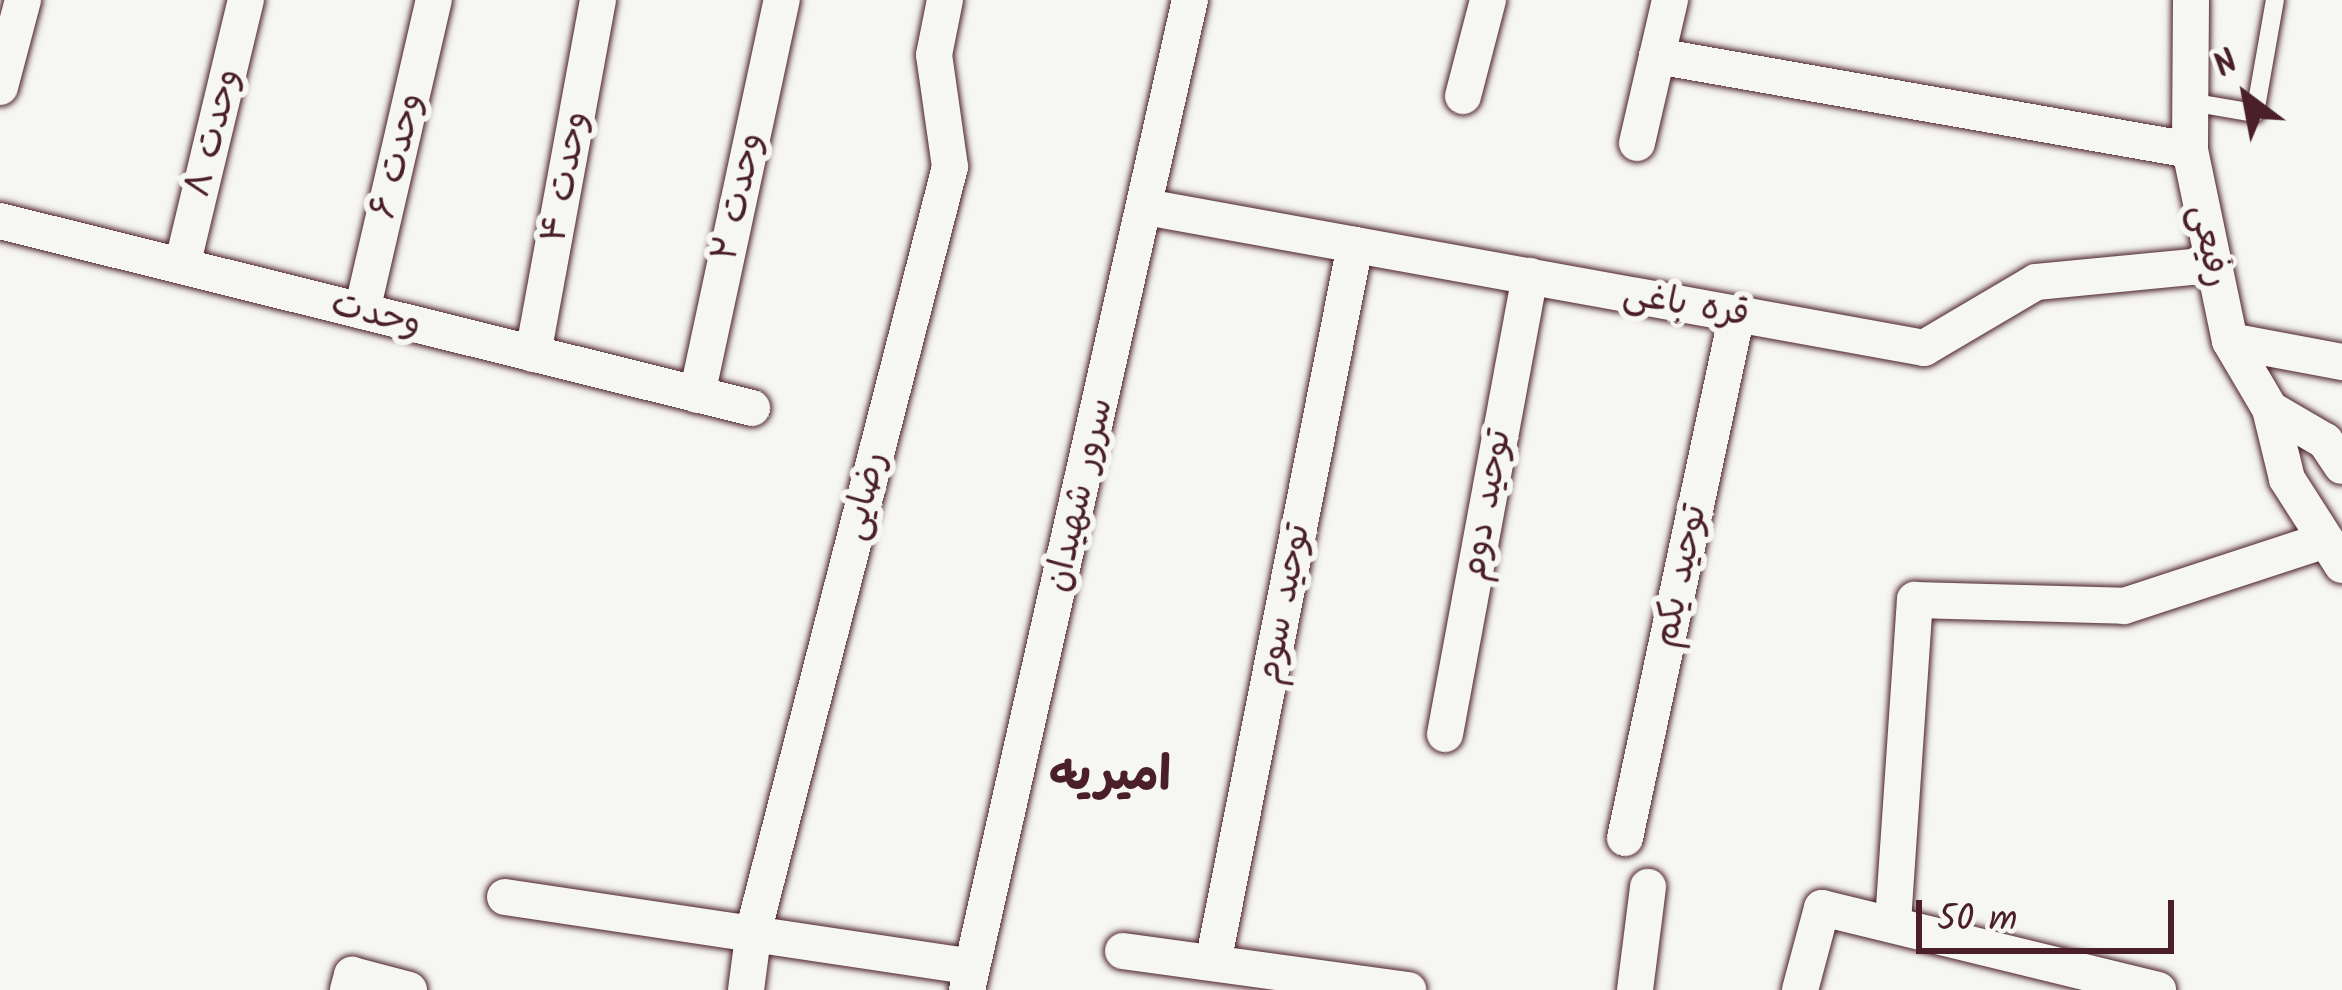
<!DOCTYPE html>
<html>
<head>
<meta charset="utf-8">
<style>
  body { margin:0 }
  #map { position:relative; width:2342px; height:990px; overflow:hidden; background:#f6f6f2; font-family:Kalam,"Playpen Sans Arabic",sans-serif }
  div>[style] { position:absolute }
  .roads { filter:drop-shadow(0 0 3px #4a1f2b) drop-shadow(0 0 3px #4a1f2b) }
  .lane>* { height:18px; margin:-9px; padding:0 9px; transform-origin:9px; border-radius:9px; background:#f6f6f2 }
  .street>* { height:36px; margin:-18px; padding:0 18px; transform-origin:18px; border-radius:18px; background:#f6f6f2 }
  span { translate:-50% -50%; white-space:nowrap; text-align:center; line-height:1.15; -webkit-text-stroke:12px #f6f6f2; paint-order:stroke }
  .street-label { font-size:36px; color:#4a1f2b }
  .district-label { font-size:48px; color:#4a1f2b; font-weight:700 }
  .north { position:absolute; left:2186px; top:36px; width:120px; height:120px; -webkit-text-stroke:9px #f6f6f2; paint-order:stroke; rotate:328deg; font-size:33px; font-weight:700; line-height:48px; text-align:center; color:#4a1f2b }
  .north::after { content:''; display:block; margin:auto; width:42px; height:54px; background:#4a1f2b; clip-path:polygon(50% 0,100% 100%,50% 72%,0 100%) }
  .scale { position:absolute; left:1916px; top:900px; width:258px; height:54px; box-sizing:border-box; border:6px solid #4a1f2b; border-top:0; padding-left:15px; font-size:36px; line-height:42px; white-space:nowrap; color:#4a1f2b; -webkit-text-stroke:9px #f6f6f2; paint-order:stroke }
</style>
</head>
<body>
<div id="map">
  <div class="roads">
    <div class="lane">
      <i style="left:2190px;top:102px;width:66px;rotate:9.6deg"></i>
      <i style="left:2255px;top:113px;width:115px;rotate:-80deg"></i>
    </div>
    <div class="street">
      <i style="left:2191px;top:0;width:150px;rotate:90.4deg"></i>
      <i style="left:2190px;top:150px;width:195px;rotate:78.2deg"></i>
      <i style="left:2230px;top:341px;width:79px;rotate:59.5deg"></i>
      <i style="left:2270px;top:409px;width:72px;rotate:76.3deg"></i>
      <i style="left:2287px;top:479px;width:102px;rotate:57.4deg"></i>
      <i style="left:1657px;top:56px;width:541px;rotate:10deg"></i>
      <i style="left:0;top:87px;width:90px;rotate:-75.2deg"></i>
      <i style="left:1463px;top:96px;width:99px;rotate:-75.4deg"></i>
      <i style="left:1637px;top:143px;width:147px;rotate:-77deg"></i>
      <i style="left:1146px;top:207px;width:791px;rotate:10.27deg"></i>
      <i style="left:1924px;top:348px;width:130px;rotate:-30.5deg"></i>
      <i style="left:2036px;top:282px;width:176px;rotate:-5.5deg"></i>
      <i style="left:0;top:221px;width:775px;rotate:13.96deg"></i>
      <i style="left:182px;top:266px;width:274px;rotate:-76.5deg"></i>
      <i style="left:362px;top:311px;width:319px;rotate:-77deg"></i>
      <i style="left:2230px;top:341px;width:114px;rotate:10.6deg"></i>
      <i style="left:533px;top:354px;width:360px;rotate:-79.6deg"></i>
      <i style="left:697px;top:395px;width:404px;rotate:-77.9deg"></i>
      <i style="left:2270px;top:409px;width:64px;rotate:30.2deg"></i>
      <i style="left:2325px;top:441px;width:30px;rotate:56deg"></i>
      <i style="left:1445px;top:734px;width:466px;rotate:-79.5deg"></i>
      <i style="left:1625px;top:838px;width:536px;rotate:-77.94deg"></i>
      <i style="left:505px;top:897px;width:472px;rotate:8.5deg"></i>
      <i style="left:1893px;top:922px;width:323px;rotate:-86.1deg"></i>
      <i style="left:1915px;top:600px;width:209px;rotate:1.6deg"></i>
      <i style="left:2124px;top:606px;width:209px;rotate:-18.1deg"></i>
      <i style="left:1123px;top:951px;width:288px;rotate:7.8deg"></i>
      <i style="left:1213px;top:963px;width:732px;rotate:-78.81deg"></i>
      <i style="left:348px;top:990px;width:16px;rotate:-75deg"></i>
      <i style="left:352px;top:975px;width:59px;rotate:14.7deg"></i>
      <i style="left:746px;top:990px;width:62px;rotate:-82.5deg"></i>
      <i style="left:754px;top:929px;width:787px;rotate:-75.58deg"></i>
      <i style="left:950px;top:167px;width:113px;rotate:-98.1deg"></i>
      <i style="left:934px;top:55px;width:56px;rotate:-78.7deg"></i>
      <i style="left:967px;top:990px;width:1015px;rotate:-77.31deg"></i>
      <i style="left:1635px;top:990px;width:104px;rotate:-82.8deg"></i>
      <i style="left:1800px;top:990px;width:85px;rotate:-75deg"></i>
      <i style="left:1822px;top:908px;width:346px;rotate:13.7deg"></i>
    </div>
  </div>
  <div class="street-label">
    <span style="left:214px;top:133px;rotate:-76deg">وحدت ۸</span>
    <span style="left:398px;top:156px;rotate:-77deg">وحدت ۶</span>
    <span style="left:566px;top:177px;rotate:-80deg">وحدت ۴</span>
    <span style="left:739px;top:197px;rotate:-78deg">وحدت ۲</span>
    <span style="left:2209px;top:246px;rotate:78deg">رفیعی</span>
    <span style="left:1686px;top:305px;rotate:10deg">قره باغی</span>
    <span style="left:376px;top:315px;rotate:14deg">وحدت</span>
    <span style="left:1080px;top:495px;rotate:-77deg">سرور شهیدان</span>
    <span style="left:865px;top:496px;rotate:-76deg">رضایی</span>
    <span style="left:1487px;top:505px;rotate:-80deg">توحید دوم</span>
    <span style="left:1681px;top:576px;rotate:-78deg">توحید یکم</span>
    <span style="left:1284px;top:604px;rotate:-79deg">توحید سوم</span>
  </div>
  <div class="district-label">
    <span style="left:1110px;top:777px">امیریه</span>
  </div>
  <div class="north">N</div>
  <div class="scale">50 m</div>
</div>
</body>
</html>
